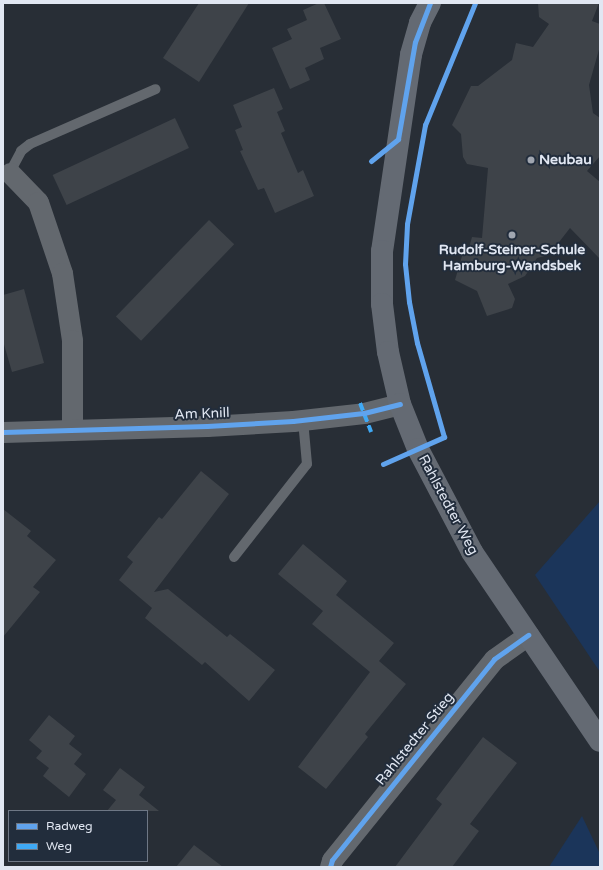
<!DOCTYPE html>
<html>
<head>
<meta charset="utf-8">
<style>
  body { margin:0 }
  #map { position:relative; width:603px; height:870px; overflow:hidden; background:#282e36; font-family:"Varela Round",sans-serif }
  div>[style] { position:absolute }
  .green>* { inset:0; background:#1b355a }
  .building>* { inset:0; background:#3e4349; transform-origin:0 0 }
  .service>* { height:10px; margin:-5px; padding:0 5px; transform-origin:5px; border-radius:5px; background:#63686e }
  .minor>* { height:21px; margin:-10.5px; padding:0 10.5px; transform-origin:10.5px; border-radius:10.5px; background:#63686e }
  .secondary>* { height:22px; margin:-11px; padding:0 11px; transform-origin:11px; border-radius:11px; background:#646a73 }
  .quiet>* { height:4px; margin-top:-2px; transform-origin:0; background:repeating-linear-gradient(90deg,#3fa9f5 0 8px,transparent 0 12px) }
  .cycleway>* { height:5px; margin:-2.5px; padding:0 2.5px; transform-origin:2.5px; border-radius:2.5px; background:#60a3ed }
  .dots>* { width:11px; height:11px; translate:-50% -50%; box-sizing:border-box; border:2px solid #222d3c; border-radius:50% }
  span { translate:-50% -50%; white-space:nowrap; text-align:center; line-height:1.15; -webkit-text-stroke:4px #222d3c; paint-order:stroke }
  .poi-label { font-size:14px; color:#e1e7f2; font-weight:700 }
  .left { translate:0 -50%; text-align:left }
  .street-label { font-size:14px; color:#e1e7f2 }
  .frame { position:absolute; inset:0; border:4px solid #e1e7f2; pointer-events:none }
  .legend { position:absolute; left:8px; top:810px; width:140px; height:52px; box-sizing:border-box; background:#222d3c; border:1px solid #6e7785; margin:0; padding:5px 7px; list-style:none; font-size:12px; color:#e1e7f2 }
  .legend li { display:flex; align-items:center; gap:8px; height:20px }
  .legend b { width:20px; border:1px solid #6e7785 }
</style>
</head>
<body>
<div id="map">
  <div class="green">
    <i style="clip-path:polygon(600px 501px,600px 672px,535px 575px)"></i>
    <i style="clip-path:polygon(582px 816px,600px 854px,600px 867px,549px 867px)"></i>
  </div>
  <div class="building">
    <i style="clip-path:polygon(199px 3px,249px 3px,199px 82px,163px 58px)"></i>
    <i style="clip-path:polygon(319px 3px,324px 3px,341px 39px,320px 48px,324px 59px,305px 68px,310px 80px,290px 89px,272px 48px,292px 39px,287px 29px,307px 20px,303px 10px)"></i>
    <i style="clip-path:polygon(538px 3px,599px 3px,592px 21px,600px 24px,600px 46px,589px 85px,593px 113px,600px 118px,600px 156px,587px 171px,600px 182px,600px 259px,570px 228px,549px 255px,537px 258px,525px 276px,508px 284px,515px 299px,512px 308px,487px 316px,477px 291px,455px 280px,462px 256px,467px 255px,472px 237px,482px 238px,488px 168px,467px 164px,463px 157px,461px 134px,452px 125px,471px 86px,478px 86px,512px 60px,516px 43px,533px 47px,549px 24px,539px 17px)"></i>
    <i style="clip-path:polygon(274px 88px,283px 109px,277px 112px,285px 131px,281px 133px,298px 173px,303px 170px,314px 196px,275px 213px,264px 188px,258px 190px,240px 151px,243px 150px,235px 130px,242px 127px,233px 105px)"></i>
    <i style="left:175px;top:118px;width:33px;height:135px;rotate:65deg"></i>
    <i style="left:209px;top:220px;width:35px;height:134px;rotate:44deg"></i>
    <i style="clip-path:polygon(24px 289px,44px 363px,12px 372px,3px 341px,3px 295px)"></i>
    <i style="clip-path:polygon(201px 471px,229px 494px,154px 592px,168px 589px,227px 637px,230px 634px,275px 670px,249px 701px,205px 662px,202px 665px,145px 618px,152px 608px,119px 580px,133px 562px,127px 557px,159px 517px,162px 519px)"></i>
    <i style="clip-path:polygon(3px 509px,31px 531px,27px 536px,56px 560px,33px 587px,40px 592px,3px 637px)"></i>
    <i style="clip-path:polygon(303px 544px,347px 581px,336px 595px,394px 643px,379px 661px,406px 684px,365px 734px,368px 737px,326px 789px,298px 767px,370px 672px,312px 624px,323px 611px,278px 574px)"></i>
    <i style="clip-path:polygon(49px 715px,75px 736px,69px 744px,82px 754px,74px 764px,86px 774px,69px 797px,43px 776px,49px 768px,36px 758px,42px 751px,29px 740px)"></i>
    <i style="clip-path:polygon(483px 737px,517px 763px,470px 824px,479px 831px,452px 867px,395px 867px,442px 804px,436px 799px)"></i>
    <i style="clip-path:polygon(120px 768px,145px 787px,139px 795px,159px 811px,107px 811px,116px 800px,103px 790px)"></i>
    <i style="clip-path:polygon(194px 845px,223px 867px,176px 867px)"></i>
  </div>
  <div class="service">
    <i style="left:9px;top:174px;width:26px;rotate:-62deg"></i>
    <i style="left:21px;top:151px;width:11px;rotate:-38deg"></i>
    <i style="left:30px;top:144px;width:137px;rotate:-23.6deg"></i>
    <i style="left:234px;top:557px;width:118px;rotate:-51.9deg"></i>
    <i style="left:307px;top:464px;width:44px;rotate:-95.2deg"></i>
  </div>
  <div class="minor">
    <i style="left:10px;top:173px;width:40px;rotate:46deg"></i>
    <i style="left:38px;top:202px;width:75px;rotate:71.3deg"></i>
    <i style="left:62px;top:273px;width:68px;rotate:81.5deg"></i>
    <i style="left:72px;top:340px;width:90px;rotate:90deg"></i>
    <i style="left:3px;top:432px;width:204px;rotate:-1.7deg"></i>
    <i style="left:207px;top:426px;width:86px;rotate:-3.3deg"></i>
    <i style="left:293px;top:421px;width:71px;rotate:-6.4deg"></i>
    <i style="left:364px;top:413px;width:37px;rotate:-14deg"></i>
    <i style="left:330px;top:867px;width:7px;rotate:-74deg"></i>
    <i style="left:332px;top:860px;width:258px;rotate:-51.1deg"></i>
    <i style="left:494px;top:659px;width:42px;rotate:-35.2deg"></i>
  </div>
  <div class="secondary">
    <i style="left:430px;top:3px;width:22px;rotate:117deg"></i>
    <i style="left:420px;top:23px;width:33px;rotate:106deg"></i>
    <i style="left:411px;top:55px;width:198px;rotate:98.4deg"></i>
    <i style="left:382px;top:251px;width:53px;rotate:90deg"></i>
    <i style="left:382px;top:304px;width:48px;rotate:82.9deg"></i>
    <i style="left:388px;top:352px;width:53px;rotate:77deg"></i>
    <i style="left:400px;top:404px;width:48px;rotate:68.2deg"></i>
    <i style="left:418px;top:449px;width:116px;rotate:62.3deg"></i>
    <i style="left:472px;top:552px;width:228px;rotate:55.9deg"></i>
  </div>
  <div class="quiet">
    <i style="left:360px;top:403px;width:31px;rotate:69deg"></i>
  </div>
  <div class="cycleway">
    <i style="left:371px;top:161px;width:35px;rotate:-39deg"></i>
    <i style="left:398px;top:139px;width:98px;rotate:-80.1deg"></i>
    <i style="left:415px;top:42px;width:42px;rotate:-69deg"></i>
    <i style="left:3px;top:432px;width:204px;rotate:-1.7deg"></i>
    <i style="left:207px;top:426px;width:86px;rotate:-3.3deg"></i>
    <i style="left:293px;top:421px;width:71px;rotate:-6.4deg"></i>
    <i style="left:364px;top:413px;width:37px;rotate:-14deg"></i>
    <i style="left:383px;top:464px;width:67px;rotate:-23.9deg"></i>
    <i style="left:444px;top:437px;width:98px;rotate:-106deg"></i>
    <i style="left:417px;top:343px;width:42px;rotate:-101deg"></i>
    <i style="left:409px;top:302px;width:38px;rotate:-96deg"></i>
    <i style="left:405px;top:264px;width:40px;rotate:-87.1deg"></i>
    <i style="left:407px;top:224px;width:101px;rotate:-79.7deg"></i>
    <i style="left:425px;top:125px;width:132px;rotate:-67.7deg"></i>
    <i style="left:330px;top:867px;width:7px;rotate:-74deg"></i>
    <i style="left:332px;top:860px;width:258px;rotate:-51.1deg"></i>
    <i style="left:494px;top:659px;width:42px;rotate:-35.2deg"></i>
  </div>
  <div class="dots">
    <i style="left:531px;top:160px;background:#a0a6b0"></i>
    <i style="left:512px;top:235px;background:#a0a6b0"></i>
  </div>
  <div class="poi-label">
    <span class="left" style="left:539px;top:160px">Neubau</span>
    <span style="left:512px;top:258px">Rudolf-Steiner-Schule<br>Hamburg-Wandsbek</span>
  </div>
  <div class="street-label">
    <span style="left:202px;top:414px;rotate:-2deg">Am Knill</span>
    <span style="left:448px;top:505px;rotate:62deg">Rahlstedter Weg</span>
    <span style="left:415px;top:739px;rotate:-51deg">Rahlstedter Stieg</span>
  </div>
  <div class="frame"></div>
  <ul class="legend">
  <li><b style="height:5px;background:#60a3ed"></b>Radweg</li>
  <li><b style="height:5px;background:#3fa9f5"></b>Weg</li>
  </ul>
</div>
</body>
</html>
